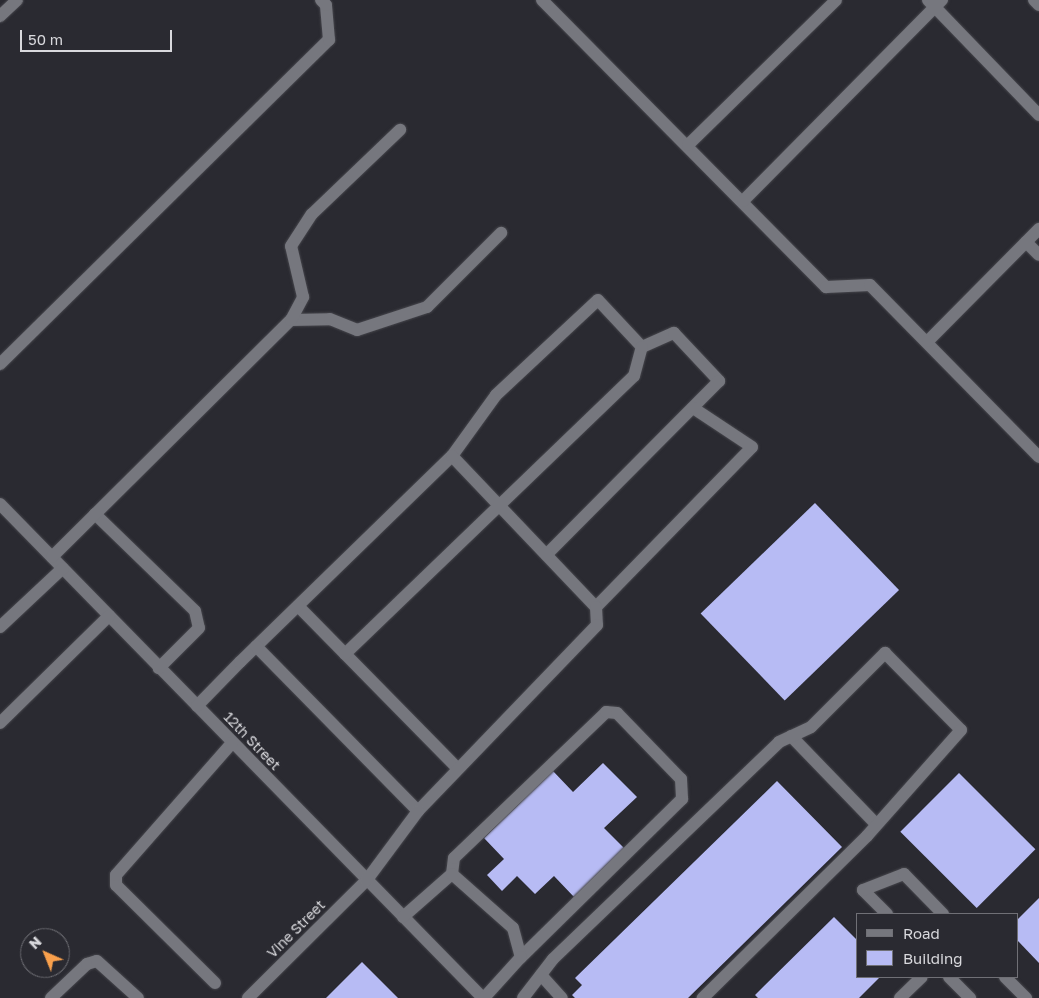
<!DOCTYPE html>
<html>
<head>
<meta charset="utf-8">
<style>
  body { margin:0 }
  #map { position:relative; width:1039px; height:998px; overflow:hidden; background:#2a2a31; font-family:"Golos Text",sans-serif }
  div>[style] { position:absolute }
  .building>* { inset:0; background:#b7bbf4; transform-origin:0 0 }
  .roads { filter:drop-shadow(0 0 1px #46464c) drop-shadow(0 0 1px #46464c) }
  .minor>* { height:12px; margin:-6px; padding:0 6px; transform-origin:6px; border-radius:6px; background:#76777e }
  span { translate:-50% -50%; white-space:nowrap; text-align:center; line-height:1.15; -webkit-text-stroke:5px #2a2a31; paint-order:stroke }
  .street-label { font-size:14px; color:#d9d9dd }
  .legend { position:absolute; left:856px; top:913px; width:162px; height:65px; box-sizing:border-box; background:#2a2a31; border:1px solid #707076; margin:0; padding:6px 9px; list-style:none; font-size:15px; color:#d9d9dd }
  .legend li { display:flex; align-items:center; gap:10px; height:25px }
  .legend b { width:25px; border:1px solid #707076 }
  .north { position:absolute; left:20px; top:928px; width:50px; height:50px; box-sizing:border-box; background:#2a2a31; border:1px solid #707076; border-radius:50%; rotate:316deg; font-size:14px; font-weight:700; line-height:20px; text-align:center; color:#d9d9dd }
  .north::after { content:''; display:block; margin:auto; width:18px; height:22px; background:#f9a04c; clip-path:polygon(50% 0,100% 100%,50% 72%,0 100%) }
  .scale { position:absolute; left:20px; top:30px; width:152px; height:22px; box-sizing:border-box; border:2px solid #d9d9dd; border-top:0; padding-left:6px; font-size:15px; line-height:18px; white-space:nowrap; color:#d9d9dd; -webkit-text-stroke:4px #2a2a31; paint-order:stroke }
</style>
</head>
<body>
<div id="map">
  <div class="building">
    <i style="left:815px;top:503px;width:121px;height:159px;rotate:46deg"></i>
    <i style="clip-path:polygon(603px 763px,637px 797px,604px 828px,624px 848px,574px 897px,554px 876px,535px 894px,517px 876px,502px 891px,487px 875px,504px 859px,484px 838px,553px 771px,573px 792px)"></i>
    <i style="left:959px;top:773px;width:108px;height:83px;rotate:45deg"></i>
    <i style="clip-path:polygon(777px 781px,842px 847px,688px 998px,575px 998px,572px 995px,582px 985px,575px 978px)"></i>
    <i style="clip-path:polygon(1039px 898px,1039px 963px,1018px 941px,1018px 919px)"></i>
    <i style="clip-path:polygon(834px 917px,858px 941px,858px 977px,880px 977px,859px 998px,758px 998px,755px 995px)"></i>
    <i style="clip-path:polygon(362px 962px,398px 998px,326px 998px)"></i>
  </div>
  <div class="roads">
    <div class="minor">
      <i style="left:542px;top:0;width:404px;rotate:45.3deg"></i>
      <i style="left:826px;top:287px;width:44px;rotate:-2.6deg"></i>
      <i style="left:870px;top:285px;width:241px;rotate:45.5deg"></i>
      <i style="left:928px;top:0;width:160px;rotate:46deg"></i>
      <i style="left:1034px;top:0;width:7px;rotate:45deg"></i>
      <i style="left:0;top:16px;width:23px;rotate:-43deg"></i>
      <i style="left:688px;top:145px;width:207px;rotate:-44.4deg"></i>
      <i style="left:743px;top:201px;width:283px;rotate:-45.3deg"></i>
      <i style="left:1026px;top:242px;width:18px;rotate:45deg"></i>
      <i style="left:291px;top:320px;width:39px;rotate:-1deg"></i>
      <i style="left:330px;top:319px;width:29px;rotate:22deg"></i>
      <i style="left:357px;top:330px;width:74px;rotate:-18.2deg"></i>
      <i style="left:427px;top:307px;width:105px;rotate:-45deg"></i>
      <i style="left:928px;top:341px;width:158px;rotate:-45.3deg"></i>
      <i style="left:0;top:364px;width:462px;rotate:-44.6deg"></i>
      <i style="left:329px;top:40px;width:35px;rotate:-95deg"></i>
      <i style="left:326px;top:5px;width:7px;rotate:-135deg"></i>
      <i style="left:452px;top:456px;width:75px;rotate:-54.2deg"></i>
      <i style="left:496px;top:395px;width:139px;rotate:-43deg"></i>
      <i style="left:598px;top:300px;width:64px;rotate:46.9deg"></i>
      <i style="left:642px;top:347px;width:35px;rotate:-24deg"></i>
      <i style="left:674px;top:333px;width:66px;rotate:46.8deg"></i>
      <i style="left:719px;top:381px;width:245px;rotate:134.8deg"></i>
      <i style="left:0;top:504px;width:691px;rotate:45.65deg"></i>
      <i style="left:95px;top:514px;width:139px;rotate:44.1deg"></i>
      <i style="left:195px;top:611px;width:17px;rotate:77deg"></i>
      <i style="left:199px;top:628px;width:57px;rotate:135deg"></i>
      <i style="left:52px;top:557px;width:337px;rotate:-44.8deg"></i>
      <i style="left:291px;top:320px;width:26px;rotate:-62deg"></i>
      <i style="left:303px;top:297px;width:52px;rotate:-103.2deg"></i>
      <i style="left:291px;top:246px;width:38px;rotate:-57deg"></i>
      <i style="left:312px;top:214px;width:122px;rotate:-43.7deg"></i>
      <i style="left:298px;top:606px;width:228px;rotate:45.5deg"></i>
      <i style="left:596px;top:607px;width:223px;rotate:-45.7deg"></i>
      <i style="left:752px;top:447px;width:71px;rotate:-146.5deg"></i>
      <i style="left:0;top:627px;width:86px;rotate:-43.1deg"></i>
      <i style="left:345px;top:654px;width:401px;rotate:-43.9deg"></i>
      <i style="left:634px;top:376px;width:30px;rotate:-75deg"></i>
      <i style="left:197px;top:706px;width:62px;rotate:-45.7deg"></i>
      <i style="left:240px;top:662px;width:296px;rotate:-44.2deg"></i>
      <i style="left:452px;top:456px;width:209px;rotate:46.4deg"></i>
      <i style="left:596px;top:607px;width:18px;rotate:87deg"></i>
      <i style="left:597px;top:625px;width:258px;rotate:133.9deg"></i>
      <i style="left:418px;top:811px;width:231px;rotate:-134.5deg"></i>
      <i style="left:0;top:723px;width:153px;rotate:-44.5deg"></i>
      <i style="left:791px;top:736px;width:122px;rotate:46deg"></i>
      <i style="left:452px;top:874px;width:16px;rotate:-83deg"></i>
      <i style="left:454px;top:858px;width:211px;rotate:-43.8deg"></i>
      <i style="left:606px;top:712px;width:11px;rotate:5deg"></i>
      <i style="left:617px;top:713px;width:92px;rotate:45.9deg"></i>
      <i style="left:681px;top:779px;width:20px;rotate:87deg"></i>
      <i style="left:682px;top:799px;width:226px;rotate:135.5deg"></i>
      <i style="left:887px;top:914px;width:34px;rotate:-135deg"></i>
      <i style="left:863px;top:890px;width:44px;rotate:-21.3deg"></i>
      <i style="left:904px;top:874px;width:56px;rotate:45.7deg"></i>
      <i style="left:403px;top:917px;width:65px;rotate:-41.3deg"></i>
      <i style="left:452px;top:874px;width:81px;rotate:41.5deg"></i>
      <i style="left:513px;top:928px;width:30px;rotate:75deg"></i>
      <i style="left:521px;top:957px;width:55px;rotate:132.1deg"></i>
      <i style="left:541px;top:975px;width:31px;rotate:48deg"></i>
      <i style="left:949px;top:977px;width:30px;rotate:45deg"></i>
      <i style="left:1005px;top:977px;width:30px;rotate:45deg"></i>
      <i style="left:215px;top:983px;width:139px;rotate:-135.3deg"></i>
      <i style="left:116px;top:885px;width:10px;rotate:-90deg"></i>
      <i style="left:116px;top:875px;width:176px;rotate:-48.7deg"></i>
      <i style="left:51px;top:998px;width:50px;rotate:-43.4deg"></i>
      <i style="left:87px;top:964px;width:10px;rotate:-17deg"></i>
      <i style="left:97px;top:961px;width:55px;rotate:42.1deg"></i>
      <i style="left:248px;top:998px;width:166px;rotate:-44.8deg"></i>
      <i style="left:366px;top:881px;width:87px;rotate:-53.4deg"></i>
      <i style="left:523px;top:998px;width:49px;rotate:-52.4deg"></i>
      <i style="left:553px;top:959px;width:313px;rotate:-43.8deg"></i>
      <i style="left:779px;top:742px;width:35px;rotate:-25deg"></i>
      <i style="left:811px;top:727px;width:105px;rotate:-45deg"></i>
      <i style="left:885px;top:653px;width:108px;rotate:45.4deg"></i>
      <i style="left:961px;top:730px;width:142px;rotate:131.6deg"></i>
      <i style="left:867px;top:836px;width:231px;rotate:135.4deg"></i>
      <i style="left:900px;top:998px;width:30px;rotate:-44deg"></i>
    </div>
  </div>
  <div class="street-label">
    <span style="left:252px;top:741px;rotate:46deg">12th Street</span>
    <span style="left:296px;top:929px;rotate:-45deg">Vine Street</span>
  </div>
  <ul class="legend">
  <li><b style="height:6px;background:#76777e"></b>Road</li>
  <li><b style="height:14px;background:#b7bbf4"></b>Building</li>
  </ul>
  <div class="north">N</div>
  <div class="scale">50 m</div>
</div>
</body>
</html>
